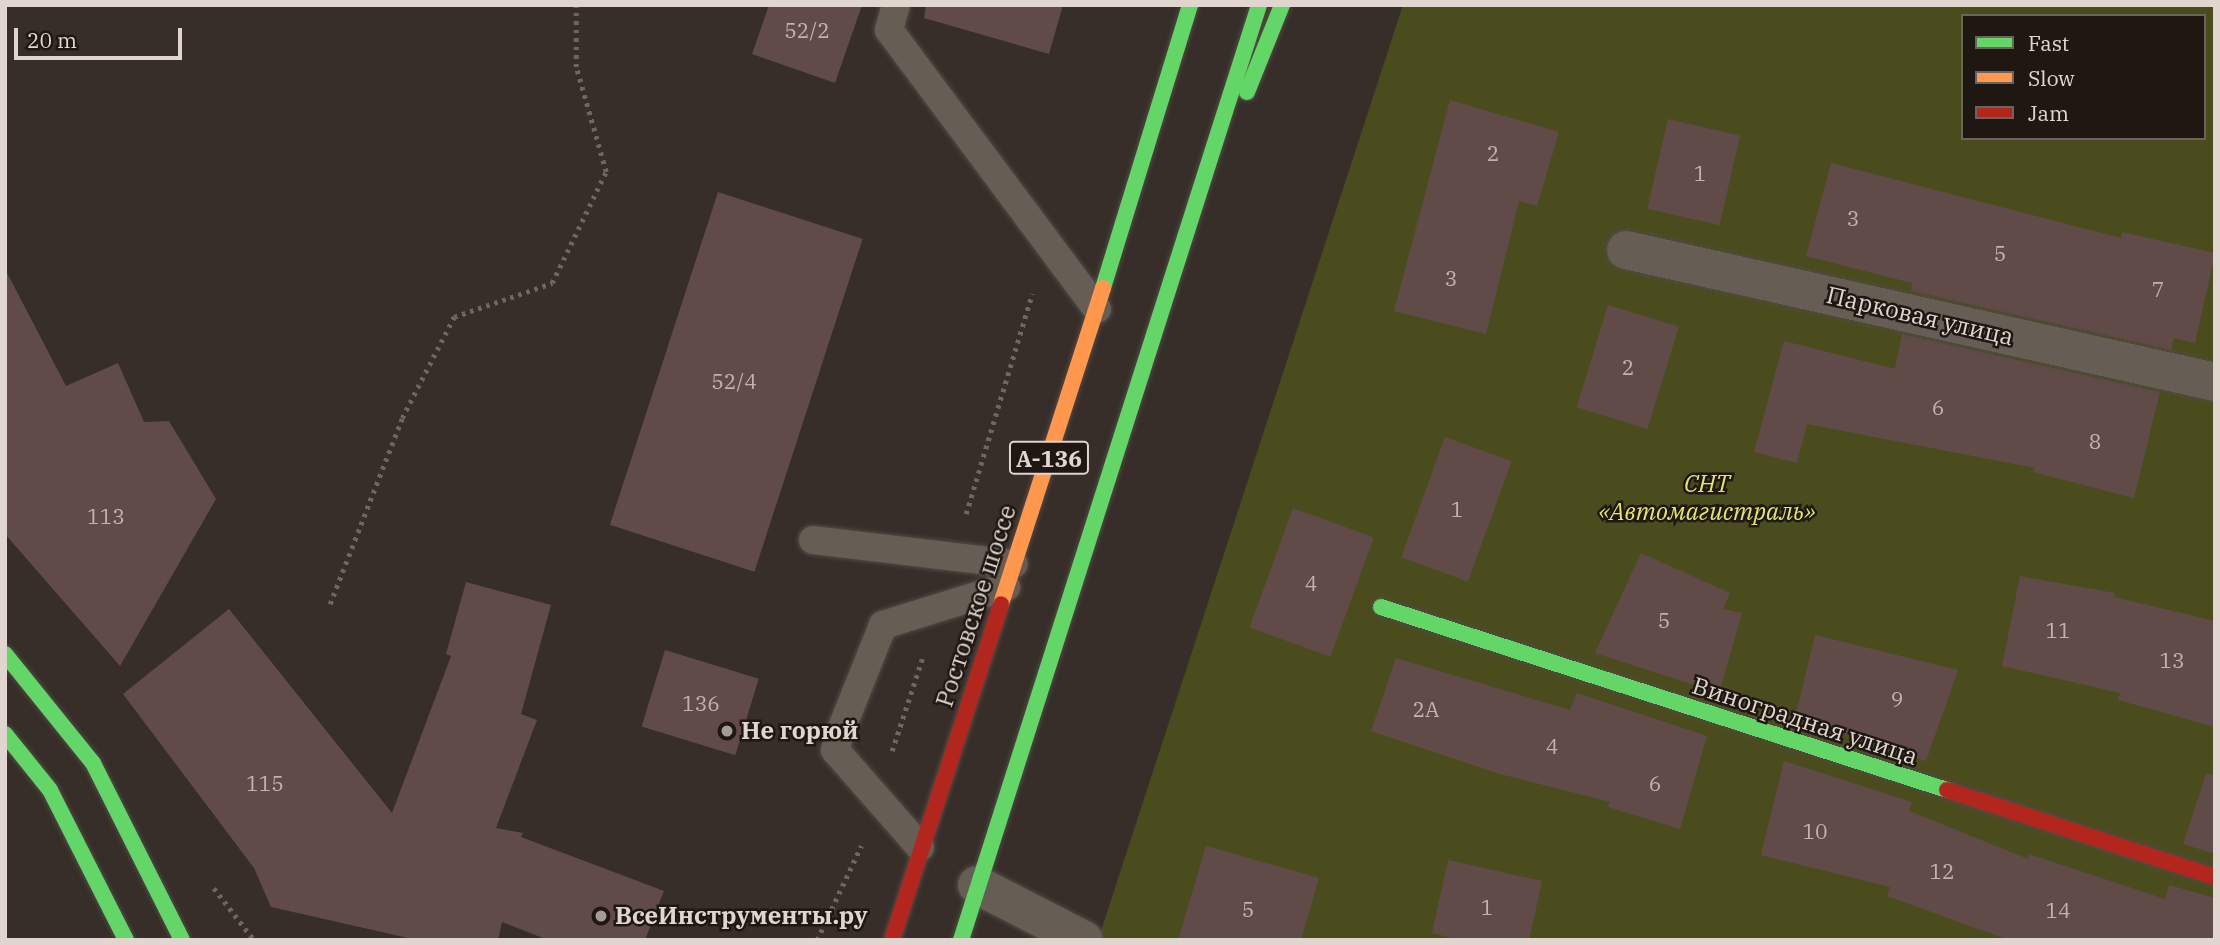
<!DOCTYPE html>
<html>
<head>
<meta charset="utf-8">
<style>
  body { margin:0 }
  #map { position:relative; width:2220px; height:945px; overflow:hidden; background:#372e29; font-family:"IBM Plex Serif",serif }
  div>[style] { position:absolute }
  .green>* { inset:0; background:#4b4c1e }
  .building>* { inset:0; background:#614b49; transform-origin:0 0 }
  .path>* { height:4.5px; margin-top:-2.25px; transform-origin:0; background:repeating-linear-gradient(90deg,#6d675f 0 3.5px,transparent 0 8.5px) }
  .roads { filter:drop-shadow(0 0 2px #514a44) drop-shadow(0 0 2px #514a44) }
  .lane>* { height:28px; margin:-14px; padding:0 14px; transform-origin:14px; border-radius:14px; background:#665e54 }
  .street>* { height:38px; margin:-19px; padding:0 19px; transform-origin:19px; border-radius:19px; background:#665e54 }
  .fast>* { height:16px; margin:-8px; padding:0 8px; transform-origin:8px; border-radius:8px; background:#63d668 }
  .slow>* { height:16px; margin:-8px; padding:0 8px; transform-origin:8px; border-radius:8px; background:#ff974d }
  .jam>* { height:16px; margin:-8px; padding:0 8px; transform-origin:8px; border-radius:8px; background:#b3261e }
  .dots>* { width:19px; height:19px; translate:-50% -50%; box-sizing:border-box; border:4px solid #1e1712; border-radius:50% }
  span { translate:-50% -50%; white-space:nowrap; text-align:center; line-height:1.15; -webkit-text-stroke:5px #1e1712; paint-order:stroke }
  .number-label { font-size:21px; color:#c0b2ae }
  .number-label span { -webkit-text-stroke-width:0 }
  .shield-label span { padding:2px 5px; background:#1e1712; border:2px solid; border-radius:5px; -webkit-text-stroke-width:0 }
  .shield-label { font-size:23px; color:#e0d5cf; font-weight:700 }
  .street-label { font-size:24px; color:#e0d5cf }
  .park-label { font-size:24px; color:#e0e860; font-style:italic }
  .poi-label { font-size:24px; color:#e0d5cf; font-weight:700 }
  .left { translate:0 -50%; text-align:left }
  .frame { position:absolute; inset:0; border:7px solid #e0d5cf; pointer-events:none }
  .legend { position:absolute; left:1961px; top:14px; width:245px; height:126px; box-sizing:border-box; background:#1e1712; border:2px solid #6c635e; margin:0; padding:9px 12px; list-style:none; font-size:21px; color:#e0d5cf }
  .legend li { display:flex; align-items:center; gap:14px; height:35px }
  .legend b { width:35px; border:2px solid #6c635e }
  .scale { position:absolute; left:14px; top:28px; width:168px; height:32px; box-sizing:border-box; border:4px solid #e0d5cf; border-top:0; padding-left:9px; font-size:21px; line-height:24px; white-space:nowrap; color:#e0d5cf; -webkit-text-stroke:5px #1e1712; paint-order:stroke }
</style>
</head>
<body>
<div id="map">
  <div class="green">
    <i style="clip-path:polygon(evenodd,1403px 5px,2215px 5px,2215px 940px,1098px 940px,1403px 5px,1963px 16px,2204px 16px,2204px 138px,1963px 138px,1963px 16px)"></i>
  </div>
  <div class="building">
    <i style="clip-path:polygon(769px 5px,862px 5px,835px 83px,752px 54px)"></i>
    <i style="clip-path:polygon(926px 5px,1063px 5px,1049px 54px,924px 18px)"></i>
    <i style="clip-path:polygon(1450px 100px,1559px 132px,1537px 206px,1519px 201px,1486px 334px,1394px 311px)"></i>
    <i style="left:1668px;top:119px;width:74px;height:92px;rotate:13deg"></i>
    <i style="clip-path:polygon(1831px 163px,2121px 238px,2122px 232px,2215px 253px,2195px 343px,2174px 338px,2171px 350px,1911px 291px,1912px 283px,1806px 256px)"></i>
    <i style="left:718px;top:192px;width:152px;height:350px;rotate:18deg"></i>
    <i style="clip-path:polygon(5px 269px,66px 386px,118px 363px,144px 422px,169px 421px,216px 499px,120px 666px,5px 534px)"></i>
    <i style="left:1608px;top:305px;width:74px;height:107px;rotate:17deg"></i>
    <i style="clip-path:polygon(1902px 334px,2160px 392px,2134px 498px,2033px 472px,2035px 468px,1807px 424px,1797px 463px,1754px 452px,1784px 341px,1895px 369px)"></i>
    <i style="left:1445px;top:437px;width:71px;height:128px;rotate:20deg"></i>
    <i style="left:1293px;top:508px;width:86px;height:127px;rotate:20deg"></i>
    <i style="clip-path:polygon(1641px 553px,1730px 593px,1723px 609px,1742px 613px,1719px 693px,1595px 653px)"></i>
    <i style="clip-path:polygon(2020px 576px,2115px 593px,2114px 597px,2215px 621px,2215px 727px,2118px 700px,2120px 693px,2002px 666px)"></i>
    <i style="clip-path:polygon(466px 582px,551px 605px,521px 714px,537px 720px,496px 828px,523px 833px,521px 837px,664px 891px,645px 940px,548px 940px,502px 922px,498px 940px,417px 940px,271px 907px,254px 868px,123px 694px,229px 609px,392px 813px,451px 656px,446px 654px)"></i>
    <i style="clip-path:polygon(1815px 635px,1958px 670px,1926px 761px,1795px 718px)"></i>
    <i style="left:665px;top:650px;width:98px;height:80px;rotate:17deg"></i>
    <i style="clip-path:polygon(1396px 658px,1570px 710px,1577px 693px,1707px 736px,1680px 829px,1608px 807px,1610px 802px,1500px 774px,1371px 731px)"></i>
    <i style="clip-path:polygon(1784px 761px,1912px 802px,1909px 811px,2028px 859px,2029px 854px,2165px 899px,2169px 885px,2215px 898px,2215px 940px,2009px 940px,1887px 896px,1890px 887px,1761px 855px)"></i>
    <i style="clip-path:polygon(2206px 774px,2215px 775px,2215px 854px,2183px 844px)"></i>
    <i style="clip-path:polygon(1206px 846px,1319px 878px,1301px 940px,1178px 940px)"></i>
    <i style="clip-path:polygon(1448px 860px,1542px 881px,1529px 940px,1460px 940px,1432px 933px)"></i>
  </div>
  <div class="path">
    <i style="left:966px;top:514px;width:230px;rotate:-73.3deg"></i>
    <i style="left:330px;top:604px;width:199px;rotate:-68.8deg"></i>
    <i style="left:402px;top:418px;width:114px;rotate:-62.8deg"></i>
    <i style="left:454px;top:317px;width:104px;rotate:-19.1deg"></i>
    <i style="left:552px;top:283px;width:123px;rotate:-64.1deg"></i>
    <i style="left:606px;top:172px;width:109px;rotate:-105.9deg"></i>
    <i style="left:576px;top:67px;width:62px;rotate:-90deg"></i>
    <i style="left:892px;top:751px;width:97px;rotate:-71.9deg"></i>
    <i style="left:214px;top:888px;width:66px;rotate:52.4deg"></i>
    <i style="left:817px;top:940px;width:104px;rotate:-64.9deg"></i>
  </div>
  <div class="roads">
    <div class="lane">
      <i style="left:896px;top:5px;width:26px;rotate:106deg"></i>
      <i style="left:889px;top:30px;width:348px;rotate:53.3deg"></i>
      <i style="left:813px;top:540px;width:202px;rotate:6.8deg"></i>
      <i style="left:920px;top:847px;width:129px;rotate:-131.2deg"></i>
      <i style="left:835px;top:750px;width:21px;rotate:-73deg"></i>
      <i style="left:841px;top:730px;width:113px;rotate:-68.2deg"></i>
      <i style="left:883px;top:625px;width:129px;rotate:-17.2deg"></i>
    </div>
    <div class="street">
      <i style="left:1626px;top:250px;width:604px;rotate:12.63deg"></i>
      <i style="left:977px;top:885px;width:120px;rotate:27.2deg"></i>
    </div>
    <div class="fast">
      <i style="left:1247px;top:92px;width:94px;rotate:-68.1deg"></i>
      <i style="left:1103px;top:288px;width:296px;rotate:-72.9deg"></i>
      <i style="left:1381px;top:607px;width:595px;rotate:17.92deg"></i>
      <i style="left:5px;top:654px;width:140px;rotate:51.1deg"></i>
      <i style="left:93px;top:763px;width:198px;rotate:63.3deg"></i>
      <i style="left:5px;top:734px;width:72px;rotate:51.2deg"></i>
      <i style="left:50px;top:790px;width:168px;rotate:63.1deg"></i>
      <i style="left:961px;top:940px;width:981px;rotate:-72.32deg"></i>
    </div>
    <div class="slow">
      <i style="left:1001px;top:604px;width:332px;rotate:-72.1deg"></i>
    </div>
    <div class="jam">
      <i style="left:1947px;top:790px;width:282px;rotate:18deg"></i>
      <i style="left:892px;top:940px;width:353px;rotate:-72deg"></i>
    </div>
  </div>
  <div class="dots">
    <i style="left:727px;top:731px;background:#a59b95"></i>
    <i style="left:601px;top:916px;background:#a59b95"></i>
  </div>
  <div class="number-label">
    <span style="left:807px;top:30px">52/2</span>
    <span style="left:1493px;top:153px">2</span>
    <span style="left:1700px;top:173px">1</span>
    <span style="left:1853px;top:218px">3</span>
    <span style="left:2000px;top:253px">5</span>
    <span style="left:1451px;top:278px">3</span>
    <span style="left:2158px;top:289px">7</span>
    <span style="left:1628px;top:367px">2</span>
    <span style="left:734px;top:381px">52/4</span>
    <span style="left:1938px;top:407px">6</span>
    <span style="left:2095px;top:441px">8</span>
    <span style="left:1457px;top:509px">1</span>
    <span style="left:106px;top:516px">113</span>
    <span style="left:1311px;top:583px">4</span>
    <span style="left:1664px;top:620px">5</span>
    <span style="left:2058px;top:630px">11</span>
    <span style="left:2172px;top:660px">13</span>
    <span style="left:1897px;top:699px">9</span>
    <span style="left:701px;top:703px">136</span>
    <span style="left:1426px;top:709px">2А</span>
    <span style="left:1552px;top:746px">4</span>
    <span style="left:265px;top:783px">115</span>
    <span style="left:1655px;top:783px">6</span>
    <span style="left:1815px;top:831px">10</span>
    <span style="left:1942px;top:871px">12</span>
    <span style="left:1487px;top:907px">1</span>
    <span style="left:1248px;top:909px">5</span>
    <span style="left:2058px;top:910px">14</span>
  </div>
  <div class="shield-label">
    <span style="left:1049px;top:458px">А-136</span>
  </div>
  <div class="street-label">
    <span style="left:1920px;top:316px;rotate:13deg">Парковая улица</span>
    <span style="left:976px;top:606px;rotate:-72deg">Ростовское шоссе</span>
    <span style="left:1805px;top:721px;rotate:18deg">Виноградная улица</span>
  </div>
  <div class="park-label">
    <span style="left:1707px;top:498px">СНТ<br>«Автомагистраль»</span>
  </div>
  <div class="poi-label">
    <span class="left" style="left:741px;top:731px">Не горюй</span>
    <span class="left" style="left:615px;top:916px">ВсеИнструменты.ру</span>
  </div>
  <div class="frame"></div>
  <ul class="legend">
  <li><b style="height:9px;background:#63d668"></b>Fast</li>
  <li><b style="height:9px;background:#ff974d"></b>Slow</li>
  <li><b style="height:9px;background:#b3261e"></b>Jam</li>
  </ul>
  <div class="scale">20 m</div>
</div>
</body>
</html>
